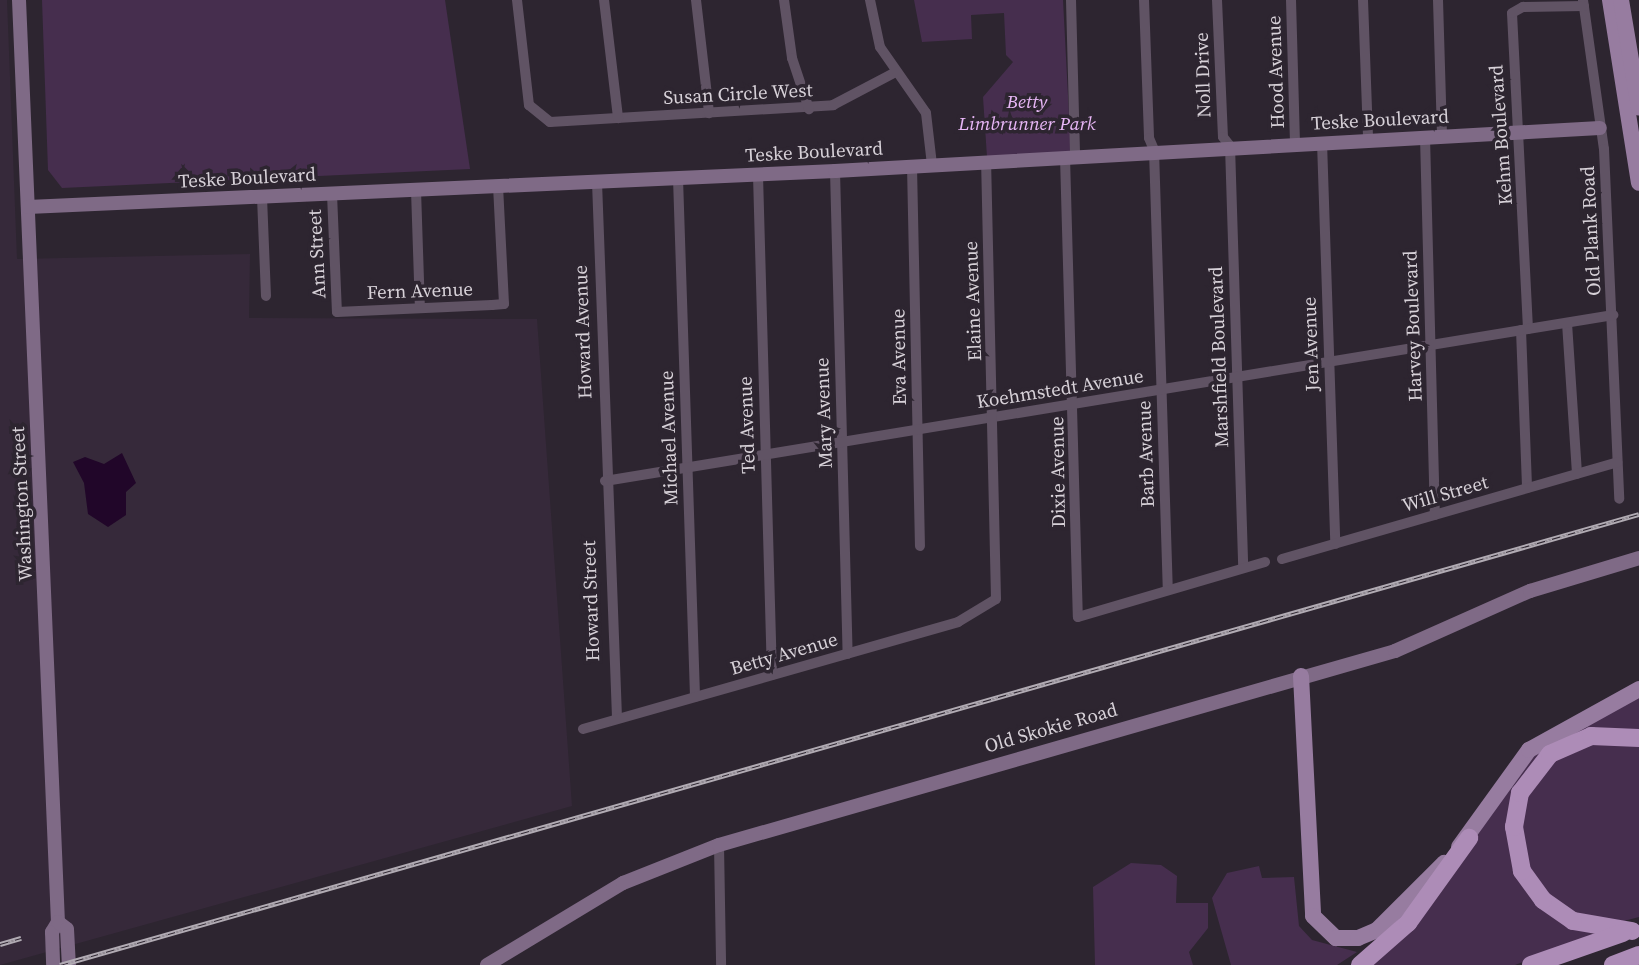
<!DOCTYPE html>
<html>
<head>
<meta charset="utf-8">
<style>
  body { margin:0 }
  #map { position:relative; width:1639px; height:965px; overflow:hidden; background:#2d2530; font-family:"Source Serif 4",serif }
  div>[style] { position:absolute }
  .built>* { inset:0; background:#36293a }
  .green>* { inset:0; background:#462e4e }
  .water>* { inset:0; background:#210629 }
  .street>* { height:10px; margin:-5px; padding:0 5px; transform-origin:5px; border-radius:5px; background:#605364 }
  .secondary>* { height:14px; margin:-7px; padding:0 7px; transform-origin:7px; border-radius:7px; background:#7f6a86 }
  .primary>* { height:16px; margin:-8px; padding:0 8px; transform-origin:8px; border-radius:8px; background:#977ca0 }
  .highway>* { height:18px; margin:-9px; padding:0 9px; transform-origin:9px; border-radius:9px; background:#ad8cb7 }
  .rail>* { height:5px; margin-top:-2.5px; transform-origin:0; background:repeating-linear-gradient(90deg,#2d2530 0 8px,#b1abb3 0 16px); box-sizing:border-box; border-block:2px solid #b1abb3 }
  span { translate:-50% -50%; white-space:nowrap; text-align:center; line-height:1.15; -webkit-text-stroke:7px #2d2530; paint-order:stroke }
  .street-label { font-size:19px; color:#d7d1d8 }
  .park-label { font-size:19px; color:#e8b7f7; font-style:italic }
</style>
</head>
<body>
<div id="map">
  <div class="built">
    <i style="clip-path:polygon(0 0,7px 0,17px 259px,250px 254px,249px 318px,537px 319px,572px 806px,0 965px)"></i>
  </div>
  <div class="green">
    <i style="clip-path:polygon(42px 0,445px 0,470px 169px,62px 188px,48px 170px)"></i>
    <i style="clip-path:polygon(914px 0,1063px 0,1071px 153px,987px 157px,983px 97px,1013px 62px,1006px 55px,1004px 13px,971px 15px,972px 39px,922px 42px)"></i>
    <i style="clip-path:polygon(1639px 696px,1639px 735px,1608px 732px,1532px 767px,1516px 869px,1598px 933px,1515px 965px,1371px 965px,1530px 758px)"></i>
    <i style="clip-path:polygon(1583px 744px,1639px 745px,1639px 917px,1620px 922px,1577px 918px,1529px 879px,1518px 816px,1543px 768px)"></i>
    <i style="clip-path:polygon(1131px 863px,1161px 865px,1177px 876px,1176px 903px,1208px 903px,1208px 928px,1189px 952px,1193px 965px,1095px 965px,1093px 887px)"></i>
    <i style="clip-path:polygon(1259px 866px,1262px 878px,1294px 877px,1299px 926px,1312px 940px,1357px 952px,1337px 965px,1231px 965px,1212px 898px,1227px 873px)"></i>
  </div>
  <div class="water">
    <i style="clip-path:polygon(122px 453px,136px 483px,126px 492px,126px 515px,108px 527px,88px 514px,84px 483px,73px 462px,85px 457px,104px 464px)"></i>
  </div>
  <div class="street">
    <i style="left:517px;top:0;width:106px;rotate:83.5deg"></i>
    <i style="left:529px;top:105px;width:27px;rotate:39deg"></i>
    <i style="left:550px;top:122px;width:284px;rotate:-3.4deg"></i>
    <i style="left:833px;top:105px;width:69px;rotate:-27.7deg"></i>
    <i style="left:604px;top:0;width:119px;rotate:83.2deg"></i>
    <i style="left:696px;top:0;width:114px;rotate:83.4deg"></i>
    <i style="left:784px;top:0;width:59px;rotate:82.1deg"></i>
    <i style="left:792px;top:58px;width:54px;rotate:71.6deg"></i>
    <i style="left:870px;top:0;width:48px;rotate:78deg"></i>
    <i style="left:880px;top:47px;width:80px;rotate:55.1deg"></i>
    <i style="left:926px;top:113px;width:52px;rotate:83.4deg"></i>
    <i style="left:1071px;top:0;width:156px;rotate:88.5deg"></i>
    <i style="left:1144px;top:0;width:138px;rotate:87.9deg"></i>
    <i style="left:1149px;top:138px;width:13px;rotate:67deg"></i>
    <i style="left:1154px;top:150px;width:440px;rotate:88.2deg"></i>
    <i style="left:1217px;top:0;width:137px;rotate:87.5deg"></i>
    <i style="left:1223px;top:137px;width:11px;rotate:52deg"></i>
    <i style="left:1230px;top:146px;width:420px;rotate:88.2deg"></i>
    <i style="left:1291px;top:0;width:143px;rotate:88.4deg"></i>
    <i style="left:1363px;top:0;width:139px;rotate:87.9deg"></i>
    <i style="left:1438px;top:0;width:136px;rotate:88.3deg"></i>
    <i style="left:1583px;top:0;width:150px;rotate:82deg"></i>
    <i style="left:1604px;top:149px;width:350px;rotate:87.5deg"></i>
    <i style="left:1425px;top:137px;width:378px;rotate:88.5deg"></i>
    <i style="left:1322px;top:142px;width:402px;rotate:88.1deg"></i>
    <i style="left:1065px;top:157px;width:460px;rotate:88.4deg"></i>
    <i style="left:1078px;top:617px;width:195px;rotate:-16.4deg"></i>
    <i style="left:912px;top:166px;width:380px;rotate:88.8deg"></i>
    <i style="left:835px;top:171px;width:483px;rotate:88.5deg"></i>
    <i style="left:758px;top:175px;width:500px;rotate:88.4deg"></i>
    <i style="left:678px;top:178px;width:519px;rotate:88.12deg"></i>
    <i style="left:597px;top:182px;width:536px;rotate:87.86deg"></i>
    <i style="left:416px;top:190px;width:118px;rotate:88.1deg"></i>
    <i style="left:332px;top:194px;width:118px;rotate:87.6deg"></i>
    <i style="left:337px;top:312px;width:155px;rotate:-2.6deg"></i>
    <i style="left:492px;top:305px;width:12px;rotate:-5deg"></i>
    <i style="left:504px;top:304px;width:118px;rotate:-92.9deg"></i>
    <i style="left:262px;top:197px;width:99px;rotate:87.7deg"></i>
    <i style="left:1567px;top:323px;width:151px;rotate:86.2deg"></i>
    <i style="left:1528px;top:329px;width:316px;rotate:-92.9deg"></i>
    <i style="left:1512px;top:13px;width:13px;rotate:-29deg"></i>
    <i style="left:1523px;top:7px;width:61px;rotate:-0.9deg"></i>
    <i style="left:1521px;top:330px;width:158px;rotate:87.8deg"></i>
    <i style="left:605px;top:481px;width:1022px;rotate:-9.35deg"></i>
    <i style="left:1282px;top:559px;width:349px;rotate:-16.1deg"></i>
    <i style="left:583px;top:729px;width:390px;rotate:-15.9deg"></i>
    <i style="left:958px;top:622px;width:44px;rotate:-31.2deg"></i>
    <i style="left:996px;top:599px;width:438px;rotate:-91.3deg"></i>
    <i style="left:719px;top:845px;width:120px;rotate:89deg"></i>
  </div>
  <div class="secondary">
    <i style="left:19px;top:0;width:923px;rotate:87.58deg"></i>
    <i style="left:58px;top:922px;width:12px;rotate:121deg"></i>
    <i style="left:52px;top:932px;width:33px;rotate:88deg"></i>
    <i style="left:28px;top:207px;width:808px;rotate:-2.55deg"></i>
    <i style="left:835px;top:171px;width:766px;rotate:-3.22deg"></i>
    <i style="left:58px;top:922px;width:11px;rotate:38deg"></i>
    <i style="left:67px;top:929px;width:36px;rotate:87deg"></i>
    <i style="left:487px;top:965px;width:159px;rotate:-31.1deg"></i>
    <i style="left:623px;top:883px;width:103px;rotate:-21.6deg"></i>
    <i style="left:719px;top:845px;width:703px;rotate:-16.01deg"></i>
    <i style="left:1395px;top:651px;width:148px;rotate:-24deg"></i>
    <i style="left:1530px;top:591px;width:114px;rotate:-16.8deg"></i>
  </div>
  <div class="primary">
    <i style="left:1610px;top:0;width:185px;rotate:81deg"></i>
    <i style="left:1621px;top:0;width:109px;rotate:80.5deg"></i>
    <i style="left:1301px;top:676px;width:240px;rotate:87.1deg"></i>
    <i style="left:1313px;top:916px;width:32px;rotate:44deg"></i>
    <i style="left:1336px;top:938px;width:22px"></i>
    <i style="left:1358px;top:938px;width:21px;rotate:-23deg"></i>
    <i style="left:1377px;top:930px;width:95px;rotate:-45deg"></i>
    <i style="left:1459px;top:847px;width:120px;rotate:-54.2deg"></i>
    <i style="left:1529px;top:750px;width:126px;rotate:-29deg"></i>
  </div>
  <div class="highway">
    <i style="left:1632px;top:931px;width:60px;rotate:-170.4deg"></i>
    <i style="left:1573px;top:921px;width:37px;rotate:-145deg"></i>
    <i style="left:1543px;top:900px;width:36px;rotate:-126deg"></i>
    <i style="left:1522px;top:871px;width:45px;rotate:-100.3deg"></i>
    <i style="left:1514px;top:827px;width:35px;rotate:-80deg"></i>
    <i style="left:1520px;top:793px;width:49px;rotate:-52.4deg"></i>
    <i style="left:1550px;top:754px;width:45px;rotate:-23.7deg"></i>
    <i style="left:1591px;top:736px;width:48px;rotate:2.4deg"></i>
    <i style="left:1360px;top:965px;width:64px;rotate:-41.2deg"></i>
    <i style="left:1408px;top:923px;width:105px;rotate:-54.3deg"></i>
    <i style="left:1531px;top:965px;width:97px;rotate:-19.2deg"></i>
    <i style="left:1613px;top:965px;width:28px;rotate:-21deg"></i>
  </div>
  <div class="rail">
    <i style="left:0;top:944px;width:22px;rotate:-16deg"></i>
    <i style="left:60px;top:965px;width:1642px;rotate:-15.94deg"></i>
  </div>
  <div class="street-label">
    <span style="left:1276px;top:72px;rotate:-92deg">Hood Avenue</span>
    <span style="left:1203px;top:75px;rotate:-92deg">Noll Drive</span>
    <span style="left:738px;top:94px;rotate:-3deg">Susan Circle West</span>
    <span style="left:1380px;top:120px;rotate:-3deg">Teske Boulevard</span>
    <span style="left:1501px;top:135px;rotate:-94deg">Kehm Boulevard</span>
    <span style="left:814px;top:152px;rotate:-3deg">Teske Boulevard</span>
    <span style="left:247px;top:178px;rotate:-3deg">Teske Boulevard</span>
    <span style="left:1591px;top:231px;rotate:-93deg">Old Plank Road</span>
    <span style="left:317px;top:254px;rotate:-93deg">Ann Street</span>
    <span style="left:420px;top:291px;rotate:-2deg">Fern Avenue</span>
    <span style="left:973px;top:301px;rotate:-92deg">Elaine Avenue</span>
    <span style="left:1413px;top:326px;rotate:-92deg">Harvey Boulevard</span>
    <span style="left:583px;top:332px;rotate:-92deg">Howard Avenue</span>
    <span style="left:1311px;top:344px;rotate:-92deg">Jen Avenue</span>
    <span style="left:899px;top:357px;rotate:-91deg">Eva Avenue</span>
    <span style="left:1219px;top:357px;rotate:-92deg">Marshfield Boulevard</span>
    <span style="left:1060px;top:389px;rotate:-9deg">Koehmstedt Avenue</span>
    <span style="left:824px;top:413px;rotate:-92deg">Mary Avenue</span>
    <span style="left:747px;top:425px;rotate:-92deg">Ted Avenue</span>
    <span style="left:669px;top:438px;rotate:-92deg">Michael Avenue</span>
    <span style="left:1146px;top:454px;rotate:-92deg">Barb Avenue</span>
    <span style="left:1058px;top:472px;rotate:-91deg">Dixie Avenue</span>
    <span style="left:1445px;top:494px;rotate:-16deg">Will Street</span>
    <span style="left:22px;top:504px;rotate:-93deg">Washington Street</span>
    <span style="left:591px;top:601px;rotate:-92deg">Howard Street</span>
    <span style="left:784px;top:654px;rotate:-16deg">Betty Avenue</span>
    <span style="left:1051px;top:728px;rotate:-16deg">Old Skokie Road</span>
  </div>
  <div class="park-label">
    <span style="left:1027px;top:113px">Betty<br>Limbrunner Park</span>
  </div>
</div>
</body>
</html>
